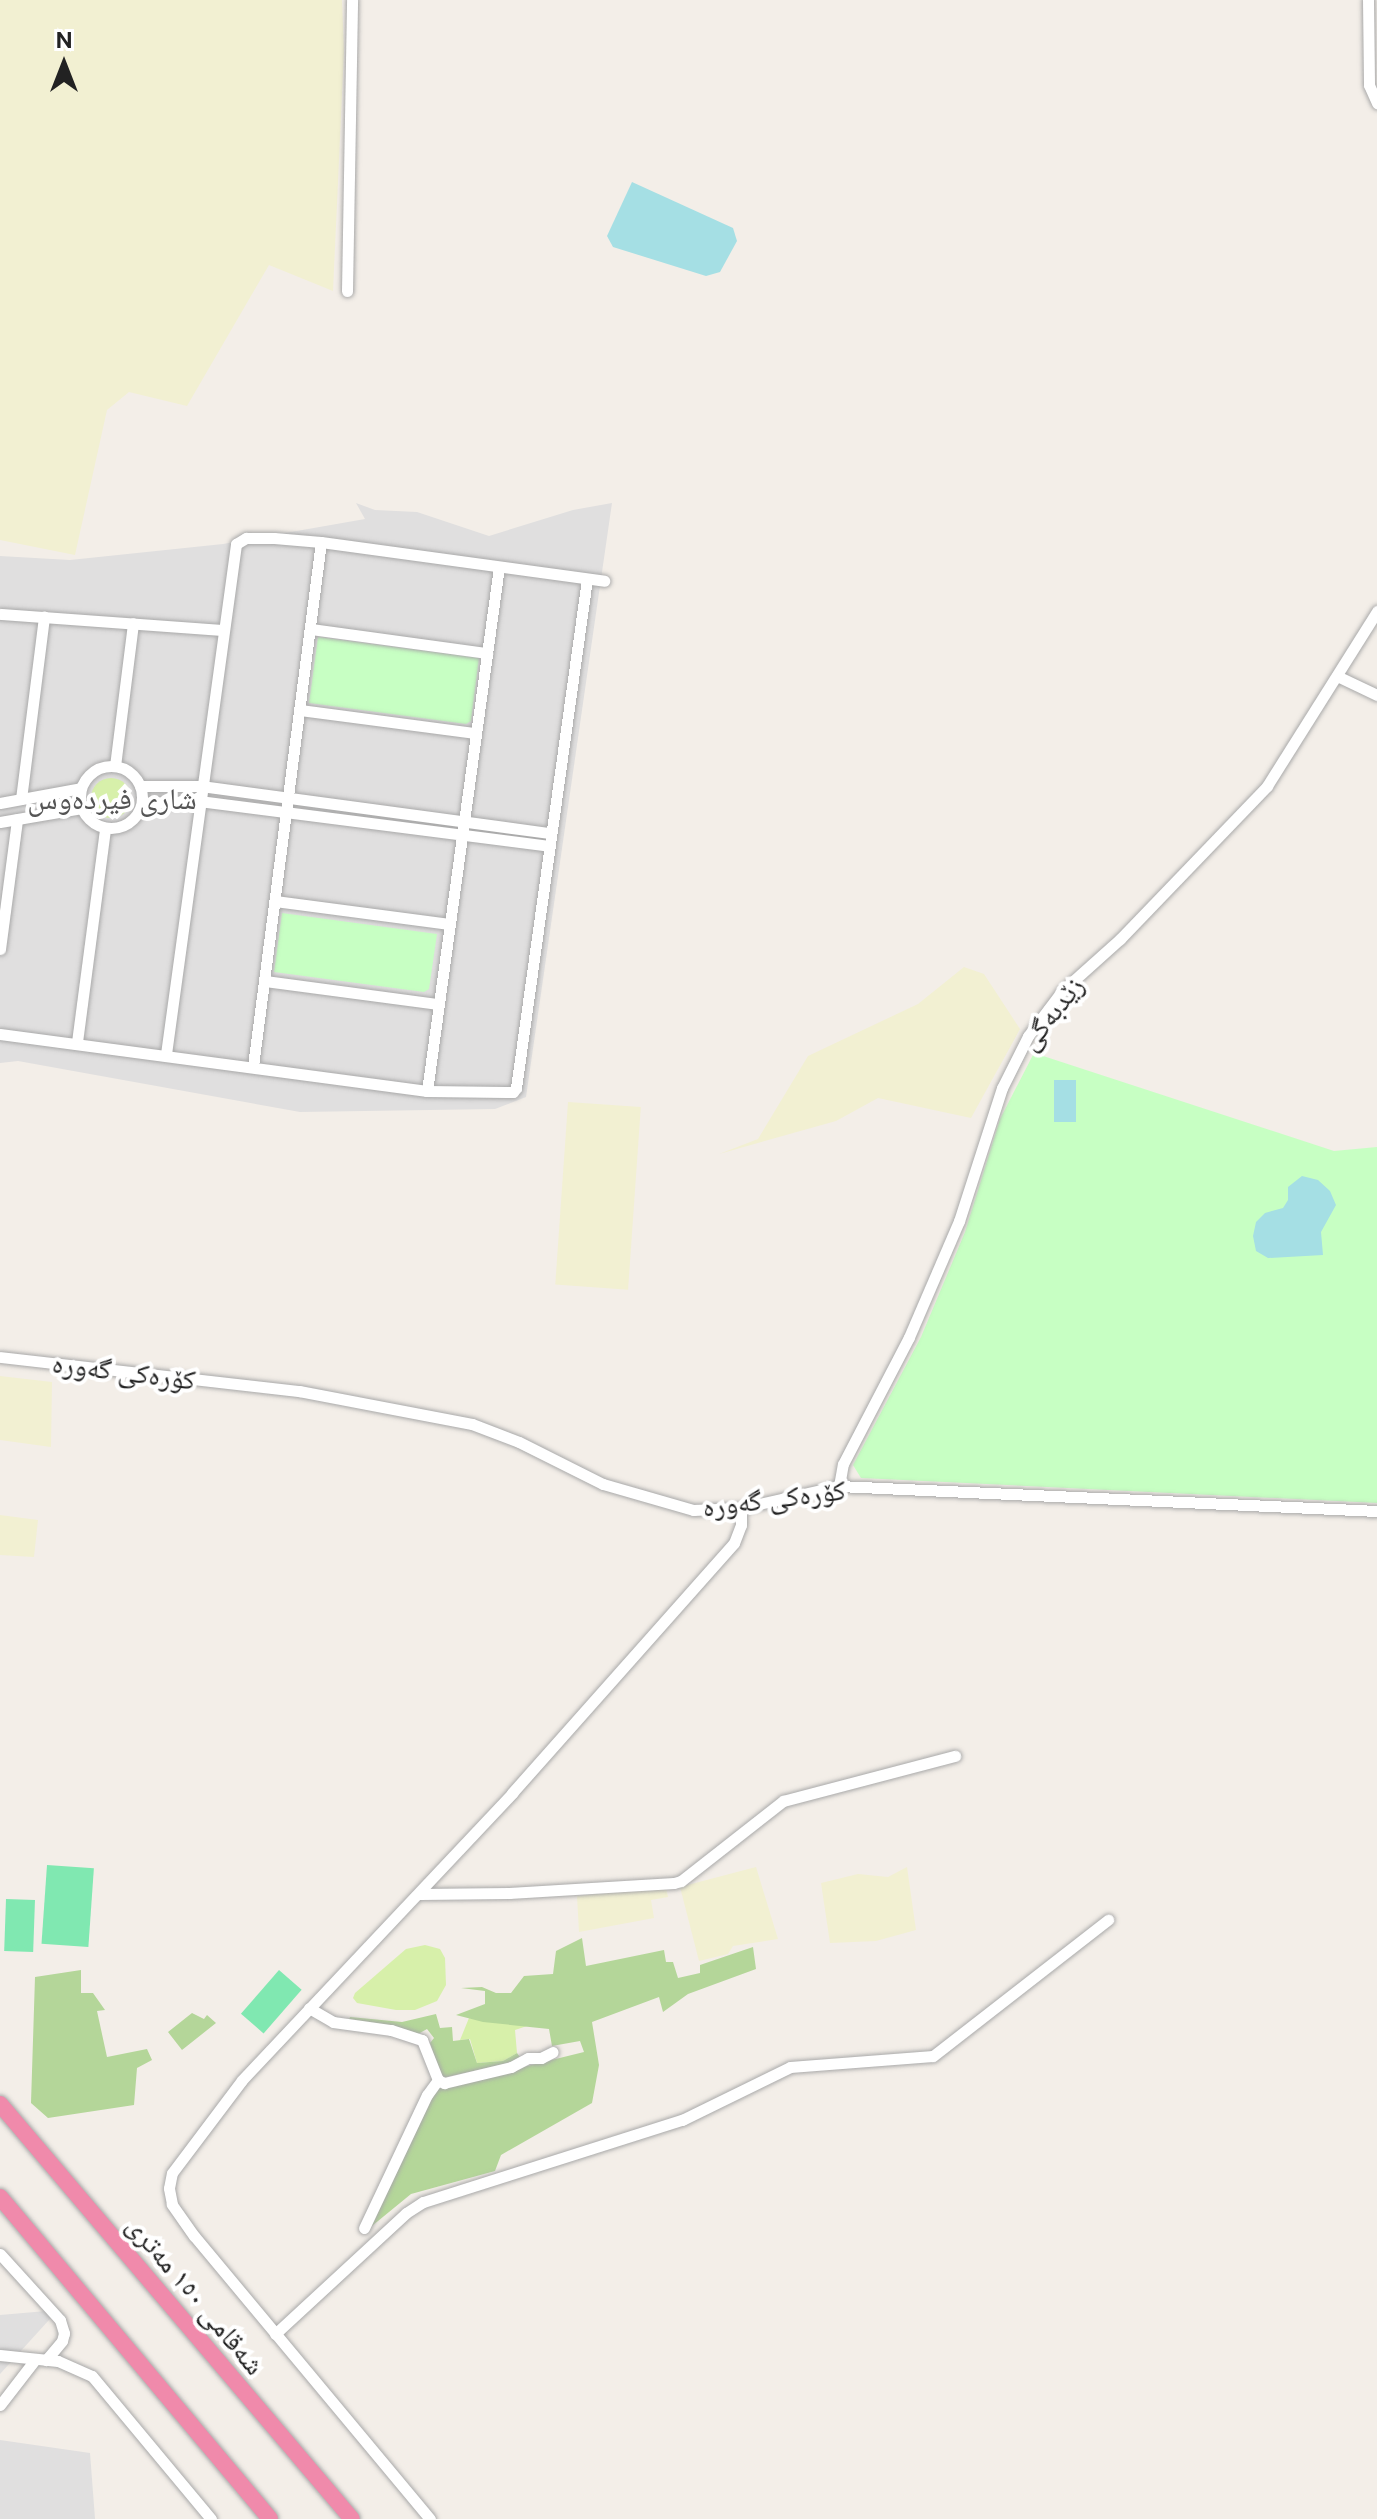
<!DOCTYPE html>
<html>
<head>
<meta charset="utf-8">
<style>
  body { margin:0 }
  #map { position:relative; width:1377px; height:2519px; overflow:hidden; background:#f3eee8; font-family:"Public Sans","Noto Naskh Arabic",sans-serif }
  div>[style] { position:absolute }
  .residential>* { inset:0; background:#e0dfdf }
  .farmland>* { inset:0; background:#f2f0d2; transform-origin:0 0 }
  .grass>* { inset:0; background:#d7f0aa }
  .round { border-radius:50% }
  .forest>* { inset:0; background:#b4d699 }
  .park>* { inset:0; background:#c7ffc3 }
  .pitch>* { inset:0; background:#80e8b1; transform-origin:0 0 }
  .water>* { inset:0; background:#a5dfe4; transform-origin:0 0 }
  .roads { filter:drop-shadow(0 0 2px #a9a9a9) drop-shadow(0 0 2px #a9a9a9) }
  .minor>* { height:11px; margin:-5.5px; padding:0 5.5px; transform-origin:5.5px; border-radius:5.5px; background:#fff }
  .minor>.ring { margin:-5.5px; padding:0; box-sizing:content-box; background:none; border:11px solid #fff; border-radius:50% }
  .highway>* { height:16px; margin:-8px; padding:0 8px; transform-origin:8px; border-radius:8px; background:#f08aab }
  span { translate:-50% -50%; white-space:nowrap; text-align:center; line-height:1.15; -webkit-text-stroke:8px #fff; paint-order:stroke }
  .street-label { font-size:28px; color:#222 }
  .neighbourhood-label { font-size:30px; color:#555 }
  .north { position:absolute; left:24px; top:24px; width:80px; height:80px; -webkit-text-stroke:6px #fff; paint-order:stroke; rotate:0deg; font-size:22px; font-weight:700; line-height:32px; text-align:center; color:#222 }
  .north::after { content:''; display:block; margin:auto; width:28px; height:36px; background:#222; clip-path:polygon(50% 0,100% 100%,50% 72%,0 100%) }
</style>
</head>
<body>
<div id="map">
  <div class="residential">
    <i style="clip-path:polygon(356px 503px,375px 510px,417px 512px,489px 536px,573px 510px,612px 503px,526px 1097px,495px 1109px,300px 1112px,18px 1061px,0 1063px,0 556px,70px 560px,223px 544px,365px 519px)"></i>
    <i style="clip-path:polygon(58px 2310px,0 2374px,0 2315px)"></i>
    <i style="clip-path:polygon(0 2440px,90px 2453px,95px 2519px,0 2519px)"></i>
  </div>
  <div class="farmland">
    <i style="clip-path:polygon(0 0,342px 0,344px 51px,333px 291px,269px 265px,187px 406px,129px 392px,107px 410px,75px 555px,0 540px)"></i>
    <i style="clip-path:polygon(964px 967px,984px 974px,1020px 1029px,971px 1118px,878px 1098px,836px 1121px,719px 1154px,758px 1139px,808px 1056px,918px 1004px)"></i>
    <i style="left:568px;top:1102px;width:73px;height:183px;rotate:4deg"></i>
    <i style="clip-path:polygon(0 1376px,52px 1382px,51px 1447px,0 1440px)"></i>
    <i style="clip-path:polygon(0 1515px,38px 1520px,34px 1557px,0 1555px)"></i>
    <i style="clip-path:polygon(756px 1867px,778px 1939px,733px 1946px,728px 1954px,699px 1961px,680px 1887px)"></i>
    <i style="clip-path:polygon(907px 1867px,916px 1930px,876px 1941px,830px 1943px,821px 1883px,858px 1874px,888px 1877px)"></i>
    <i style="clip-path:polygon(666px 1887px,668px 1897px,651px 1900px,654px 1918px,579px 1932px,577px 1896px)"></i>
  </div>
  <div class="grass">
    <i class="round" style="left:91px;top:778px;width:40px;height:40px"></i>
    <i style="clip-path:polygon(425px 1945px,440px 1949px,445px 1958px,446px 1985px,437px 2001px,415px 2010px,396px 2010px,357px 2003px,353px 1998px,355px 1993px,406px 1949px)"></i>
    <i style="clip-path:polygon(469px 2018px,527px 2026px,515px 2030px,517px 2053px,503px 2061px,477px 2063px,470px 2039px,460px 2040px)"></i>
  </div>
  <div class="forest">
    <i style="clip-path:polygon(582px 1938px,586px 1966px,664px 1950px,666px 1962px,673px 1962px,678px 1978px,700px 1973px,700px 1965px,753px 1947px,756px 1969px,688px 1994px,663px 2012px,659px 1997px,592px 2022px,599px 2065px,592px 2103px,501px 2155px,495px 2171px,411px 2194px,367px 2230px,435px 2089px,584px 2052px,580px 2041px,552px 2046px,549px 2029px,483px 2022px,456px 2015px,485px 2004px,485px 1991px,461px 1988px,482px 1987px,496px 1993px,511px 1993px,524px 1976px,553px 1974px,556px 1951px)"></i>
    <i style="clip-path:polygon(81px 1970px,81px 1993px,93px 1993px,105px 2010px,97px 2011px,107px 2057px,147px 2049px,152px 2060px,137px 2068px,134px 2105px,48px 2118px,31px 2103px,35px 1977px)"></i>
    <i style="clip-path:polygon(192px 2013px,204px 2019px,207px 2015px,216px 2023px,182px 2050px,168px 2032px)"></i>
    <i style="clip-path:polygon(436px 2014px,440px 2028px,452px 2027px,453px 2041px,469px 2039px,477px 2063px,503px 2061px,517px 2053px,522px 2060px,442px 2078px,430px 2043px,434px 2038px,427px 2029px,418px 2034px,348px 2022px,350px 2017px,402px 2022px)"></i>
  </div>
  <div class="park">
    <i style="clip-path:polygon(318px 637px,479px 658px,471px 721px,466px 724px,309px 703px)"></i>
    <i style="clip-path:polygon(282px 913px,437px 934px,429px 989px,424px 992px,274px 972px)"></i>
    <i style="clip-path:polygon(1034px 1053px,1334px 1151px,1377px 1147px,1377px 1503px,861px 1478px,853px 1465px,921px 1337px,965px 1232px,1000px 1119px)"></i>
  </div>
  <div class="pitch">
    <i style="left:47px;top:1865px;width:47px;height:79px;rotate:4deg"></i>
    <i style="left:6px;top:1899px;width:29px;height:52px;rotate:2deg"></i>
    <i style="left:279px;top:1970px;width:30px;height:58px;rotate:41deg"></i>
  </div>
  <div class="water">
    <i style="clip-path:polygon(632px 182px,733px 228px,737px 241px,720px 272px,706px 276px,613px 247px,607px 236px)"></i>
    <i style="left:1054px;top:1080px;width:22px;height:42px"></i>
    <i style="clip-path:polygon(1302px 1176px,1318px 1180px,1330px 1191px,1336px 1205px,1321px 1232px,1323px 1255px,1268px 1258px,1256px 1251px,1253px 1236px,1256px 1222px,1265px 1213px,1283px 1208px,1288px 1200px,1288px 1187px)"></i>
  </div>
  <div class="roads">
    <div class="minor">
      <i style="left:1368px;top:0;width:85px;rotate:89.3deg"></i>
      <i style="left:1369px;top:85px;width:20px;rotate:66deg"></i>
      <i style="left:347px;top:291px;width:291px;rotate:-89deg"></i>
      <i style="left:0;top:614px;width:224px;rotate:4.1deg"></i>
      <i style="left:311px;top:629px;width:178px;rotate:7.8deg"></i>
      <i style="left:1337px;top:676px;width:44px;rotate:25.4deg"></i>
      <i style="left:300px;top:710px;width:177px;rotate:7.5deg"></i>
      <i style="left:115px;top:766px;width:144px;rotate:-82.8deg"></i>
      <i class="ring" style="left:80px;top:766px;width:51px;height:51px"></i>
      <i style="left:140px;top:786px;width:61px"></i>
      <i style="left:201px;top:786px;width:352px;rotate:7.7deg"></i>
      <i style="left:21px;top:799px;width:184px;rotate:-82.8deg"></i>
      <i style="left:0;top:803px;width:82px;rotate:-10.5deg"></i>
      <i style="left:142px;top:803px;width:57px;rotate:-2deg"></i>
      <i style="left:199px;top:801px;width:353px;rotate:7.3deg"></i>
      <i style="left:0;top:822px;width:83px;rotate:-9.7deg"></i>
      <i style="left:275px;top:901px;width:176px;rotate:7.5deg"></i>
      <i style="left:0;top:949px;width:131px;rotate:-82.5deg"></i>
      <i style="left:265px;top:981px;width:175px;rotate:7.6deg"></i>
      <i style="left:0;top:1034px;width:431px;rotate:7.6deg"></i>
      <i style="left:427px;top:1091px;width:86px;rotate:0.7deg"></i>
      <i style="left:513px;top:1092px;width:5px;rotate:-53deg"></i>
      <i style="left:516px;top:1088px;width:514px;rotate:-82.06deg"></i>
      <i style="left:77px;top:1042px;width:216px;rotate:-82.5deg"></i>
      <i style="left:166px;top:1054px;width:515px;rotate:-82.18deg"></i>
      <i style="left:236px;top:544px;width:12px;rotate:-31deg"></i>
      <i style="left:246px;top:538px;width:28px"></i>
      <i style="left:274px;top:538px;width:47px;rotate:4.9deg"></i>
      <i style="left:321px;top:542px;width:286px;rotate:7.8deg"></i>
      <i style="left:253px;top:1066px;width:528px;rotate:-82.61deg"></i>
      <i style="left:427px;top:1091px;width:529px;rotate:-82.18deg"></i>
      <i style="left:0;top:1357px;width:301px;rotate:6.5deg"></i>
      <i style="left:299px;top:1391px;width:176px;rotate:10.8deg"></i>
      <i style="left:472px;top:1424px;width:50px;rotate:21deg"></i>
      <i style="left:519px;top:1442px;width:94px;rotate:26.6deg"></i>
      <i style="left:603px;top:1484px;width:94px;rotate:16.1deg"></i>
      <i style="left:693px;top:1510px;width:48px;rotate:-2.4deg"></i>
      <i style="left:741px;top:1508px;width:100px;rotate:-12.7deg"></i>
      <i style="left:839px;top:1486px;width:539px;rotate:2.66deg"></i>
      <i style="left:839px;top:1486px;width:22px;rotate:-80deg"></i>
      <i style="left:843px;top:1464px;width:143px;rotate:-62.5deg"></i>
      <i style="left:909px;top:1337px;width:126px;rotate:-66.7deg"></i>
      <i style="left:959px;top:1221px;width:140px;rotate:-72.1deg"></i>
      <i style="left:1002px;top:1088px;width:58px;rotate:-63.4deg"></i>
      <i style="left:1028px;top:1036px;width:56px;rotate:-52.9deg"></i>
      <i style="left:1062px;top:991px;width:78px;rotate:-41.9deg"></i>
      <i style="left:1120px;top:939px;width:212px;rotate:-46.1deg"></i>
      <i style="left:1267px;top:786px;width:207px;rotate:-57.8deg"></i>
      <i style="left:420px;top:1894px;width:89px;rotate:-0.6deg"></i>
      <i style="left:509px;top:1893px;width:165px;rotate:-3.5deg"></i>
      <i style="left:674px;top:1883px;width:7px;rotate:-16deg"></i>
      <i style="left:681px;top:1881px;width:130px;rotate:-38.1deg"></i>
      <i style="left:783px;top:1801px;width:178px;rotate:-14.7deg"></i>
      <i style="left:309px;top:2008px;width:28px;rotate:30deg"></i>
      <i style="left:333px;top:2022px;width:59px;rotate:7.9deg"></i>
      <i style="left:391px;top:2030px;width:33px;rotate:18deg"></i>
      <i style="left:422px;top:2040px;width:43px;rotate:68.2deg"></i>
      <i style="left:438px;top:2080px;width:7px;rotate:27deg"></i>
      <i style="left:444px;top:2083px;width:69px;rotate:-13.4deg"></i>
      <i style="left:511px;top:2067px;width:19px;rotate:-28deg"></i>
      <i style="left:528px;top:2058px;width:13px"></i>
      <i style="left:541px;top:2058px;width:13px;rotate:-27deg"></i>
      <i style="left:364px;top:2228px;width:147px;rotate:-64.7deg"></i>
      <i style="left:427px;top:2095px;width:19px;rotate:-54deg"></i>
      <i style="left:0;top:2254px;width:89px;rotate:47.7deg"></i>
      <i style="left:60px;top:2320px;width:14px;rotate:73deg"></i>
      <i style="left:64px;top:2333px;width:8px;rotate:104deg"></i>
      <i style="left:62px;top:2341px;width:25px;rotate:130deg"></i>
      <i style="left:275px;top:2334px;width:178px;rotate:-42.7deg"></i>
      <i style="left:406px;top:2213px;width:20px;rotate:-33deg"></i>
      <i style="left:423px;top:2202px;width:272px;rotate:-17.6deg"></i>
      <i style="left:682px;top:2120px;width:120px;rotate:-26.1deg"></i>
      <i style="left:790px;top:2067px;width:143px;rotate:-4.4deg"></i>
      <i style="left:933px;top:2056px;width:222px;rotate:-37.9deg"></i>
      <i style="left:0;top:2355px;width:58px;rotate:5.9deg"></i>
      <i style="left:58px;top:2361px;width:37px;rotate:24deg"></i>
      <i style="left:92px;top:2376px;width:186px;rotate:50.2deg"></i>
      <i style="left:0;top:2405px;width:56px;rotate:-52.3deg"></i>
      <i style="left:430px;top:2519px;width:368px;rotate:-129.8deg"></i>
      <i style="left:194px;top:2236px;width:39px;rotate:-125deg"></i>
      <i style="left:172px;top:2204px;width:16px;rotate:-101deg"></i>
      <i style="left:169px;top:2188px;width:15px;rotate:-79deg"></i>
      <i style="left:172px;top:2173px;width:116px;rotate:-53deg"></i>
      <i style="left:242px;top:2080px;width:394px;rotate:-46.7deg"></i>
      <i style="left:512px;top:1793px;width:334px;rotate:-48.4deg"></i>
      <i style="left:734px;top:1543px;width:19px;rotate:-69deg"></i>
      <i style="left:741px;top:1525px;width:17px;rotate:-90deg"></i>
    </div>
    <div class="highway">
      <i style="left:0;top:2104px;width:544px;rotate:49.7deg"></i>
      <i style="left:0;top:2197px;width:420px;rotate:50deg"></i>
    </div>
  </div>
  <div class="street-label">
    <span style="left:1051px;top:1013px;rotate:-52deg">زێدبەگی</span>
    <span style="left:124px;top:1371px;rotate:7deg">کۆرەکی گەورە</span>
    <span style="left:774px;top:1498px;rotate:-7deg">کۆرەکی گەورە</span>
    <span style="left:196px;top:2295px;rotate:50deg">شەقامی ١٥٠ مەتری</span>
  </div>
  <div class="neighbourhood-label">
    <span style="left:112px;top:798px">شاری فیردەوس</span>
  </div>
  <div class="north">N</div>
</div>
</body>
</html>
